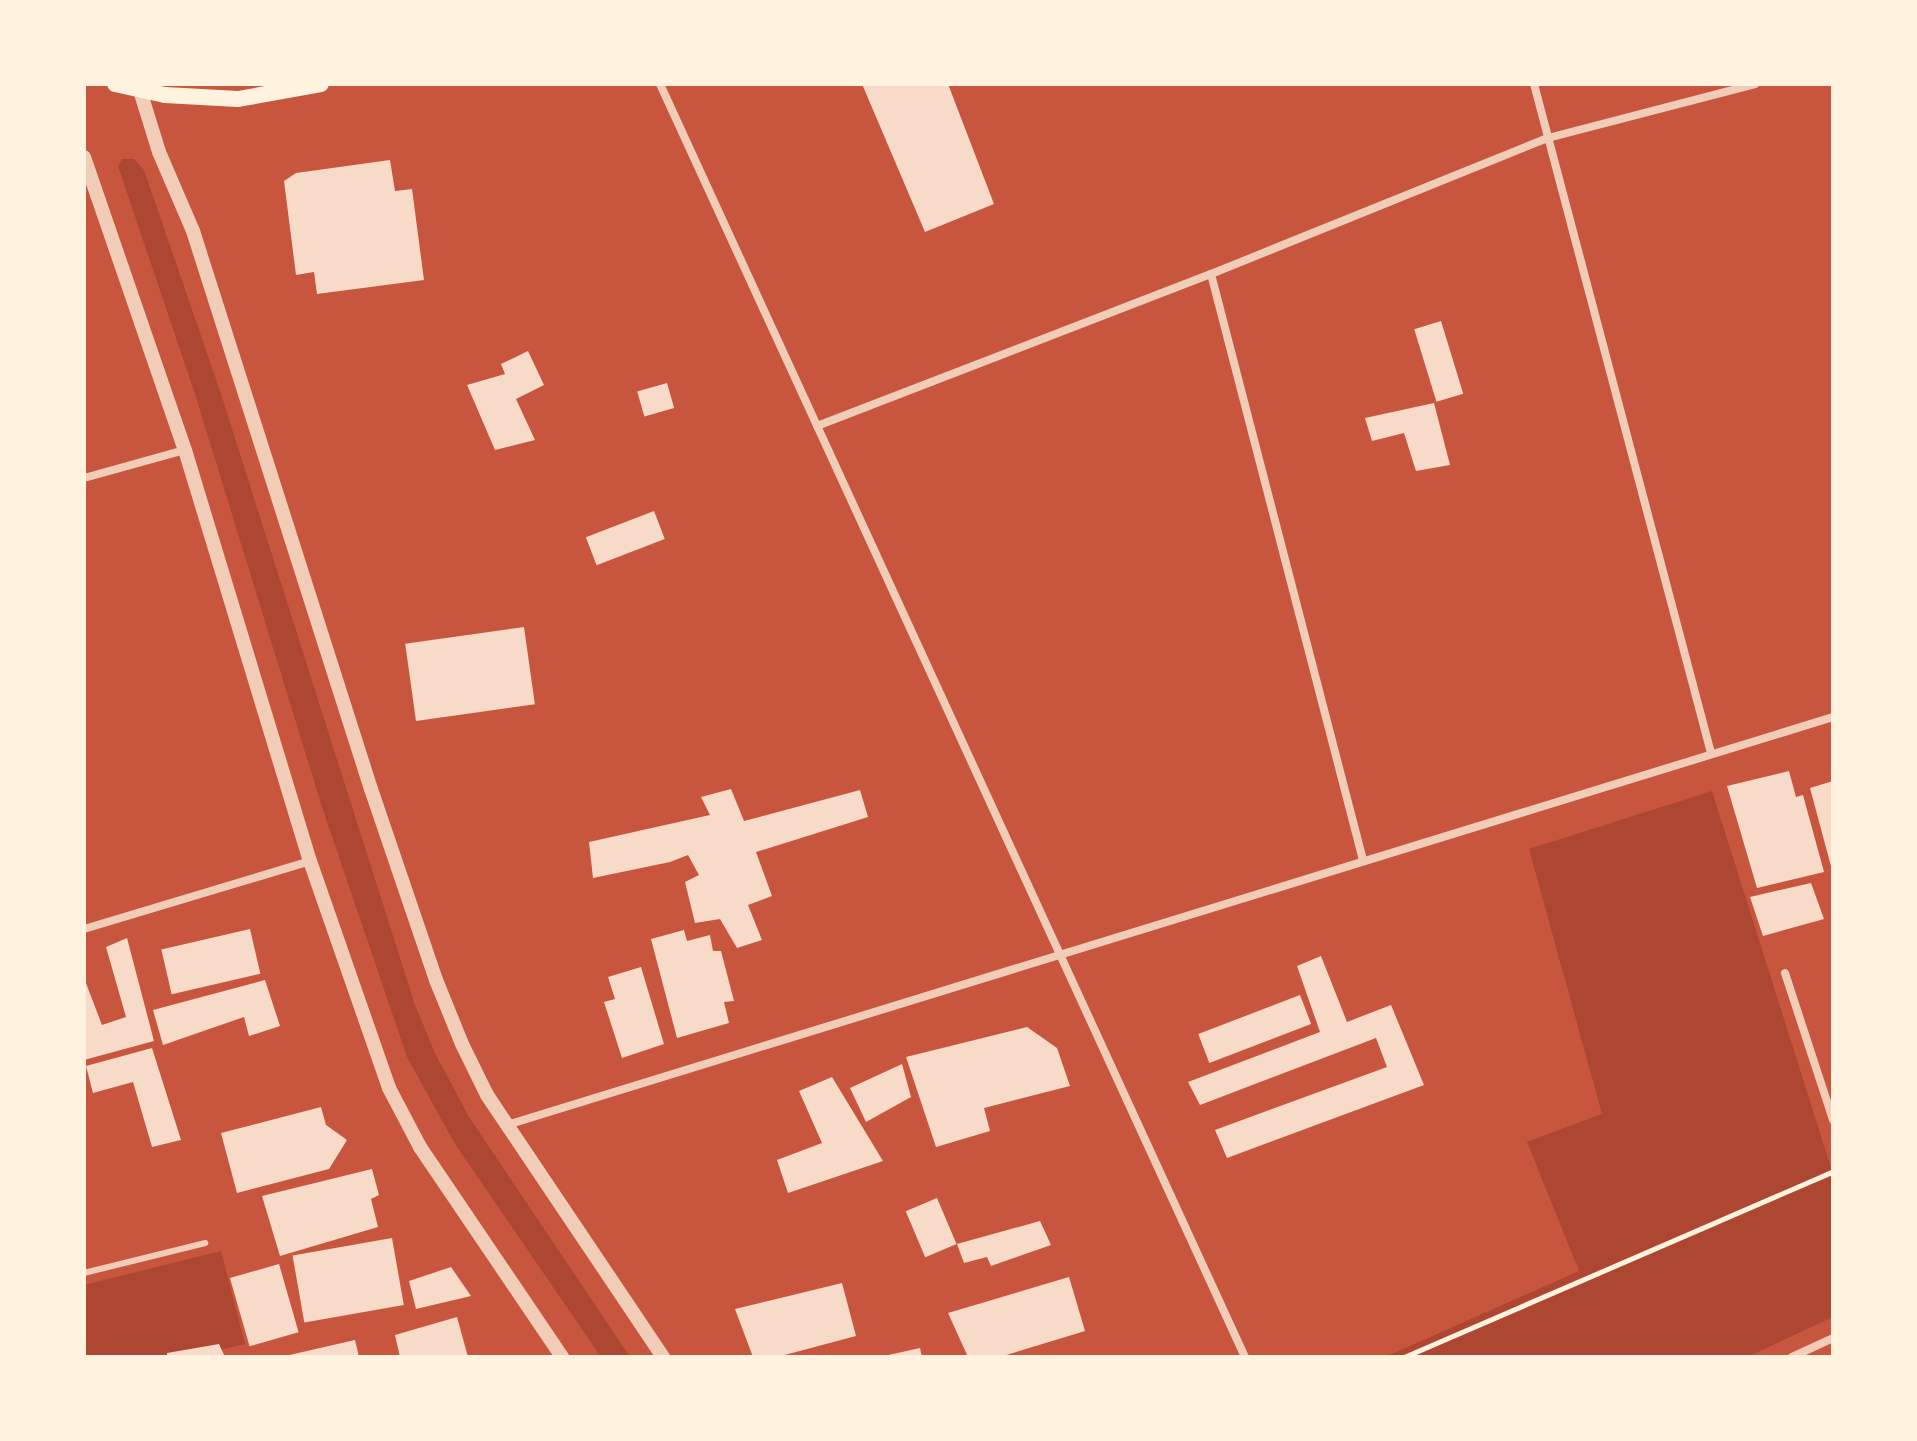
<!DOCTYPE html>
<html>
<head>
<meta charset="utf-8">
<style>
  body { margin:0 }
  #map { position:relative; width:1917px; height:1441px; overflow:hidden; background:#c8553d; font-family:Spectral,serif }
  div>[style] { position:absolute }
  .green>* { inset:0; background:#ae4732 }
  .building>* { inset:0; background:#f7dbc8; transform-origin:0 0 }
  .path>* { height:5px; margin:-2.5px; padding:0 2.5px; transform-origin:2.5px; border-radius:2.5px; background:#fff3e0 }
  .service>* { height:6px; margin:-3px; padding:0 3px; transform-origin:3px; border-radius:3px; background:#f1ccb7 }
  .minor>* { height:8px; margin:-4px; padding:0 4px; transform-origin:4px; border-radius:4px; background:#f1ccb7 }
  .tertiary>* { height:14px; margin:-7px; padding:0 7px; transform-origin:7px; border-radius:7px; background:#f1ccb7 }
  .secondary>* { height:16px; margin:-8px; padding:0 8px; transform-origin:8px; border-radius:8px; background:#fff3e0 }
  span { translate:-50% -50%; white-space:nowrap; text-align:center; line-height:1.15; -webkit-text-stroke:8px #fff3e0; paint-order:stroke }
  .frame { position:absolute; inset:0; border:86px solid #fff3e0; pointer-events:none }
</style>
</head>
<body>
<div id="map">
  <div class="green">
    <i style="clip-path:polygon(122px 159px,134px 159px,144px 170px,220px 391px,415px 1005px,435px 1053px,469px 1117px,630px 1357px,601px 1357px,455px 1144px,407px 1057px,322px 807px,195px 394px,118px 166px)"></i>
    <i style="clip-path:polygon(1712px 791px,1833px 1174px,1833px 1317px,1747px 1357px,1385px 1357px,1579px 1271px,1527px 1142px,1602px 1114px,1529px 849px)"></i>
    <i style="clip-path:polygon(221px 1251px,245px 1344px,188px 1357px,84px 1357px,84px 1285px)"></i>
  </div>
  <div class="building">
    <i style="clip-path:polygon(862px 84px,948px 84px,994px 204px,925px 232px)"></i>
    <i style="clip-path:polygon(390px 160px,395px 191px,412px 189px,424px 280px,317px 294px,314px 272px,296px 275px,284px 181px,296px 173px)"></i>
    <i style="left:1441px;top:321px;width:76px;height:28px;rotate:73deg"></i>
    <i style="clip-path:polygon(528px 351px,544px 385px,516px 399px,535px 440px,495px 450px,467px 385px,505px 374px,501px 364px)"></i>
    <i style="left:667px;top:383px;width:26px;height:31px;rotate:74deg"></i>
    <i style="clip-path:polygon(1434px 403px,1450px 465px,1416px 471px,1404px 433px,1372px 441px,1365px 418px)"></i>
    <i style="left:654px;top:511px;width:30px;height:73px;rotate:69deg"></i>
    <i style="left:524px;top:627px;width:78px;height:120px;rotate:82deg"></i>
    <i style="clip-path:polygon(1789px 771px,1796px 797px,1803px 795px,1824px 872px,1757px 888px,1727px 786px)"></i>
    <i style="clip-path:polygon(1833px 781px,1833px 870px,1832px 870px,1810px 788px)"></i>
    <i style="clip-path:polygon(731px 789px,744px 821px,860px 790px,868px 817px,756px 852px,772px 896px,748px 905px,762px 940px,737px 948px,720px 919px,695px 923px,685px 882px,699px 875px,688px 855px,670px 862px,593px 878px,589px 842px,710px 815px,701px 797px)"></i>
    <i style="clip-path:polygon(1811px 883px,1824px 919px,1763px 936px,1750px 897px)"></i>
    <i style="left:250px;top:929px;width:46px;height:91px;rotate:77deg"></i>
    <i style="clip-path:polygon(684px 930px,687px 941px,710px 935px,713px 951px,721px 951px,734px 1001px,724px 1002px,729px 1023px,677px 1038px,651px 939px)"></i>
    <i style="clip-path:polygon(127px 938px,154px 1041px,84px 1060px,84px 978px,102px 1025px,126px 1017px,106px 947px)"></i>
    <i style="clip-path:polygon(1321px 956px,1347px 1022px,1391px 1005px,1424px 1085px,1227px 1158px,1215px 1130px,1387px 1067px,1376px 1038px,1200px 1105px,1188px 1082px,1320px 1032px,1297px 966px)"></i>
    <i style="clip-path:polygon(641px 967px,664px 1044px,622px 1058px,604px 1002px,615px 999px,608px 977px)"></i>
    <i style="clip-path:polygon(265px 980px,280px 1026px,249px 1036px,244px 1017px,163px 1045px,153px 1010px)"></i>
    <i style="left:1300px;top:995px;width:31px;height:109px;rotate:69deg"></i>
    <i style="clip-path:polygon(1027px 1027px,1057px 1048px,1070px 1086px,984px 1108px,990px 1131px,936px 1147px,906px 1057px)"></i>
    <i style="clip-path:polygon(152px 1048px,181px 1140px,152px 1147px,133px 1082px,93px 1093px,86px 1066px)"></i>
    <i style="clip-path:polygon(902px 1064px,911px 1097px,866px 1122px,850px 1088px)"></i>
    <i style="clip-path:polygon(832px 1077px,883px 1161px,788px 1193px,777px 1160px,822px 1143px,799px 1091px)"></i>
    <i style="clip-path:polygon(321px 1107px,326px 1125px,347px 1140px,329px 1169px,237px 1193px,221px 1133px)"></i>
    <i style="clip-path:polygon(372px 1169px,379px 1195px,371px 1199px,378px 1227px,280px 1256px,262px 1196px)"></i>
    <i style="left:937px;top:1198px;width:50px;height:34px;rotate:67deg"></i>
    <i style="clip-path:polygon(1040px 1221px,1051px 1245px,991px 1266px,987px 1257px,964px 1263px,957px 1244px)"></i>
    <i style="left:392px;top:1238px;width:68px;height:101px;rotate:80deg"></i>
    <i style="left:279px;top:1264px;width:71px;height:51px;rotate:74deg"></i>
    <i style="clip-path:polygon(451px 1267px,471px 1296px,416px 1309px,409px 1281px)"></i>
    <i style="clip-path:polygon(1069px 1277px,1085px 1331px,1000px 1357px,968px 1357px,948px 1313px)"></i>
    <i style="clip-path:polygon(842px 1283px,856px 1336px,777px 1357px,753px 1357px,735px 1309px)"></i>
    <i style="clip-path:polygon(457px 1317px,468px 1357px,400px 1357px,395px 1335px)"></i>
    <i style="clip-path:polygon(355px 1340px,359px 1357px,285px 1357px,285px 1356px)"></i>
    <i style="clip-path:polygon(219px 1344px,225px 1357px,167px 1357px,167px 1353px)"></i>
    <i style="clip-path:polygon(920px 1348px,922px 1357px,884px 1357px,884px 1356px)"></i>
  </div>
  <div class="path">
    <i style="left:1404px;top:1357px;width:468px;rotate:-23.4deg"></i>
  </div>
  <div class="service">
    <i style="left:84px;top:1273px;width:125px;rotate:-13.9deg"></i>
  </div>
  <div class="minor">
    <i style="left:660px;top:84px;width:1401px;rotate:65.32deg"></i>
    <i style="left:1534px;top:84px;width:692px;rotate:75.18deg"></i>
    <i style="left:1211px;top:274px;width:605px;rotate:75.46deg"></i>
    <i style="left:817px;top:426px;width:422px;rotate:-21.1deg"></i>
    <i style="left:1211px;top:274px;width:363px;rotate:-22deg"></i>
    <i style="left:1548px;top:138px;width:214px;rotate:-14.6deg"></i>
    <i style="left:84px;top:478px;width:105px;rotate:-15.5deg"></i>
    <i style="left:84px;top:929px;width:236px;rotate:-16.7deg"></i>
    <i style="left:1785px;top:973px;width:155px;rotate:71.9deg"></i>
    <i style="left:507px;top:1125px;width:1387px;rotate:-17.1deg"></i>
    <i style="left:1792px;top:1357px;width:45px;rotate:-24.9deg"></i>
  </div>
  <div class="tertiary">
    <i style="left:138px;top:84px;width:71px;rotate:72.8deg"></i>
    <i style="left:159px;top:152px;width:86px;rotate:66.7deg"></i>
    <i style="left:193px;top:231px;width:586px;rotate:72.31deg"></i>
    <i style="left:371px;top:789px;width:202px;rotate:71.2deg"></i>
    <i style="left:436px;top:980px;width:69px;rotate:67.9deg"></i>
    <i style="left:462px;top:1044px;width:57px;rotate:63.9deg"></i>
    <i style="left:487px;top:1095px;width:316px;rotate:56.1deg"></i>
    <i style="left:84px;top:157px;width:310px;rotate:71deg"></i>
    <i style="left:185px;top:450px;width:430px;rotate:73.1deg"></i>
    <i style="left:310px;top:861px;width:240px;rotate:70.8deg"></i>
    <i style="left:389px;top:1088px;width:67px;rotate:62.3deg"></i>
    <i style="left:420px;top:1147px;width:254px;rotate:55.9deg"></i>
  </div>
  <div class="secondary">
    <i style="left:115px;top:84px;width:51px;rotate:12.4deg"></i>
    <i style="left:165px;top:95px;width:73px;rotate:3.1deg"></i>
    <i style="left:238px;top:99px;width:84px;rotate:-10.2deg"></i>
  </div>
  <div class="frame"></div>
</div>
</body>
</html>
